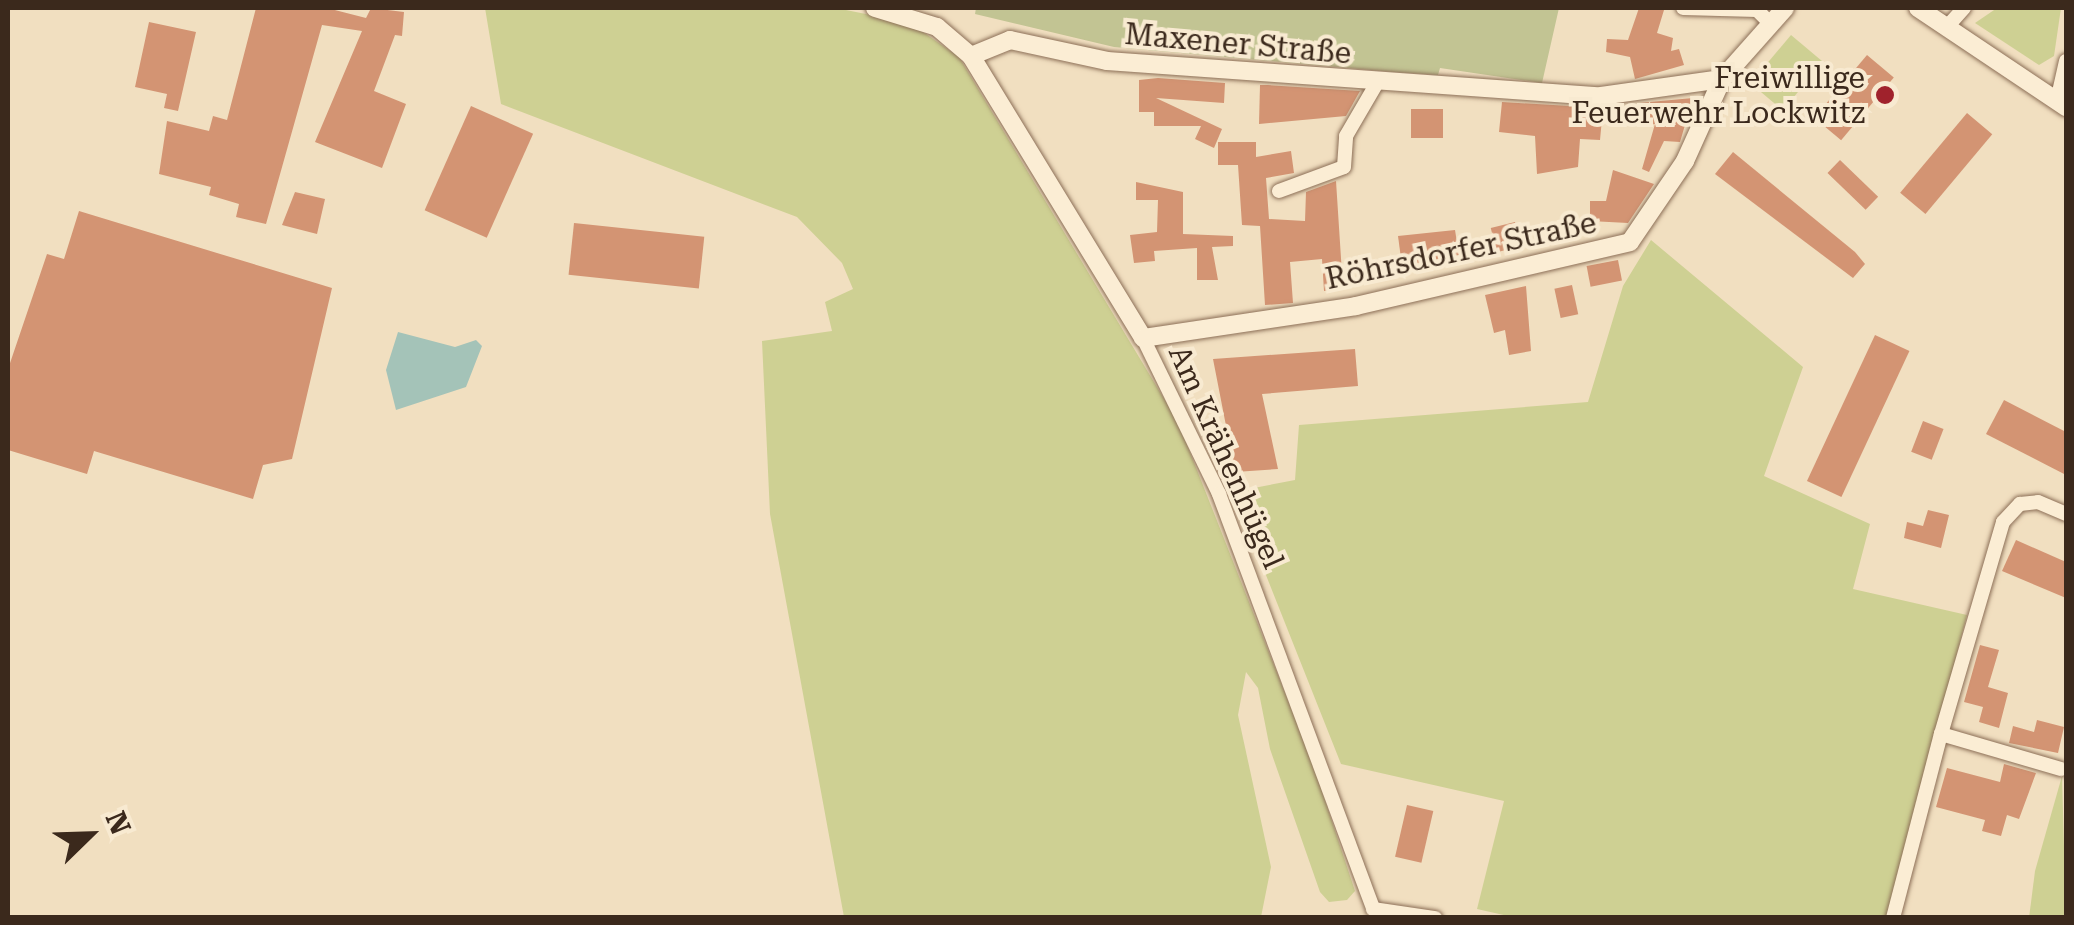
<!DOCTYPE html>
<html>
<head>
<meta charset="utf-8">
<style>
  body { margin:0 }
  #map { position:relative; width:2074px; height:925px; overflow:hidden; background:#f1dfc0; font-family:"Roboto Serif",serif }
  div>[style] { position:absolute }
  .green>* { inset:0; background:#ced093; transform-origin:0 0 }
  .cemetery>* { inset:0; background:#c2c493 }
  .water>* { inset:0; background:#a4c3b8 }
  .building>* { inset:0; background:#d39473; transform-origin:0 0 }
  .roads { filter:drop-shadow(0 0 2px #8c6f57) drop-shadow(0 0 2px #8c6f57) }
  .minor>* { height:14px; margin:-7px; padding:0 7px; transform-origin:7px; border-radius:7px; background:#fbedd4 }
  .tertiary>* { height:18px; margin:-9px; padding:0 9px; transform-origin:9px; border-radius:9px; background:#fbedd4 }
  .dots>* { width:28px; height:28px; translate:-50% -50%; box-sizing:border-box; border:5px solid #f8ead1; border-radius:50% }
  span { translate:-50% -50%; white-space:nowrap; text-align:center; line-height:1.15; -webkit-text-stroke:8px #f8ead1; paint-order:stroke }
  .street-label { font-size:30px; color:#3b291c }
  .poi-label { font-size:30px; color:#3b291c }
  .right { translate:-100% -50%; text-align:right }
  .frame { position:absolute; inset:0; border:10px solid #3b291c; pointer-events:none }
  .north { position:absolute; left:40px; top:785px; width:100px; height:100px; -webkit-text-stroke:8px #f8ead1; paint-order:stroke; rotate:67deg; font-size:28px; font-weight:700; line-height:40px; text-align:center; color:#3b291c }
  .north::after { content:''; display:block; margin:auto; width:35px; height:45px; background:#3b291c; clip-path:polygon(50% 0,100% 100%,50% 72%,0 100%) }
</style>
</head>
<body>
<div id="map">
  <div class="green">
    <i style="clip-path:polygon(485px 8px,846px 10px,910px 23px,959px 57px,1178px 422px,1313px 764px,1355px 891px,1347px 900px,1329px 902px,1320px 892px,1270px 749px,1258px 688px,1246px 672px,1238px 715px,1271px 867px,1261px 917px,844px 917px,770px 514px,762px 341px,832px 331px,825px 302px,853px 289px,842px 263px,797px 217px,501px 104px)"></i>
    <i style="clip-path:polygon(1997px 8px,2061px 8px,2054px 56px,2039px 65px,1975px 23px)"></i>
    <i style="left:1791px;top:35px;width:42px;height:63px;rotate:40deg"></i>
    <i style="clip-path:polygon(1651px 240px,1803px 367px,1764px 476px,1870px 524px,1853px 589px,1967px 615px,1888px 917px,1517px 918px,1477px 909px,1504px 801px,1341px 764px,1233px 492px,1295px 480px,1299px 425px,1588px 402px,1623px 286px)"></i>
    <i style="clip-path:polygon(2062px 776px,2066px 917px,2029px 918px,2035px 871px)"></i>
  </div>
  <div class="cemetery">
    <i style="clip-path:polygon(976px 8px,1559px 8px,1542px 83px,1440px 68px,1438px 75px,1393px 72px,1114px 47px,975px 14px)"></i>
  </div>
  <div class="water">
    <i style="clip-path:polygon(398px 332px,455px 347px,476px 340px,482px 346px,466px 387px,396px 410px,386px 370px)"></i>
  </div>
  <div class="building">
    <i style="clip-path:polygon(256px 8px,327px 8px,366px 18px,371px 8px,404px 12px,402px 36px,395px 35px,374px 91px,406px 104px,382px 168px,315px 142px,362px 31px,322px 25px,266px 224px,236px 217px,239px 204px,209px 195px,211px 187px,159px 174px,167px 121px,209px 131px,213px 116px,227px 120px)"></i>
    <i style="clip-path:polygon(1639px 8px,1664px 10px,1657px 33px,1673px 38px,1671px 51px,1679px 49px,1684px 65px,1635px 79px,1630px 57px,1606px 52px,1607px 39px,1628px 40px)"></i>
    <i style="clip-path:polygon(149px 22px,196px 32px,178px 111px,164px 108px,167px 94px,135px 87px)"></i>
    <i style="left:1867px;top:55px;width:35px;height:82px;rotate:40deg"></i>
    <i style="clip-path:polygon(1158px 78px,1225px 83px,1224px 103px,1156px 98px,1222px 129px,1214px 148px,1195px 139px,1201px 126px,1154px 126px,1154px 112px,1139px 112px,1139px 80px)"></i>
    <i style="clip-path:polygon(1260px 85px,1268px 85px,1360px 91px,1346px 116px,1259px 124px)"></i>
    <i style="clip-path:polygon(1693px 98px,1680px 142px,1664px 141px,1649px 172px,1642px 169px,1655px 124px,1643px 126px,1639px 103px)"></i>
    <i style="clip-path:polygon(1502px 102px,1603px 108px,1600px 140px,1580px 139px,1578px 167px,1537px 174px,1535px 136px,1499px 132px)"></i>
    <i style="left:471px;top:106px;width:68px;height:114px;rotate:24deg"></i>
    <i style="left:1411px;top:109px;width:32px;height:29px"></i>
    <i style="left:1967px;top:113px;width:33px;height:104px;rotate:40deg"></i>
    <i style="clip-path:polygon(1218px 142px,1256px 142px,1256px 157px,1291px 151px,1294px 173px,1266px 178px,1269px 219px,1305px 221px,1306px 192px,1336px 181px,1343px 289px,1324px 291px,1322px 259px,1290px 262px,1293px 303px,1265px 305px,1260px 226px,1242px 225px,1238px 165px,1218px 165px)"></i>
    <i style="clip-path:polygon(1733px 152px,1855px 252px,1865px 264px,1853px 278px,1715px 174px)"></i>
    <i style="left:1840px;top:160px;width:53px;height:18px;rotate:44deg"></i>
    <i style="clip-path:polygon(1613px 170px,1654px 184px,1628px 223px,1590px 221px,1590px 201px,1606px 201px)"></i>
    <i style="clip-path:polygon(1136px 182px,1183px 192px,1183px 234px,1233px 236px,1233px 246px,1212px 247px,1218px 280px,1197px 280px,1197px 248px,1154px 251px,1155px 261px,1134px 263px,1130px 235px,1157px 232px,1158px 200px,1136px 200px)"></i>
    <i style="clip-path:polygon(295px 192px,325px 199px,317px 234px,282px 225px)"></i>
    <i style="clip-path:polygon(79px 211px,332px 288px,292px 459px,263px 465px,253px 499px,94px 451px,87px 474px,8px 450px,8px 369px,47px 254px,64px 259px)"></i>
    <i style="left:1515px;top:222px;width:25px;height:25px;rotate:76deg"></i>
    <i style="left:574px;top:223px;width:131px;height:52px;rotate:6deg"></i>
    <i style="clip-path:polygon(1455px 230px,1459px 255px,1402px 266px,1398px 236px)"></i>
    <i style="left:1618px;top:260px;width:21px;height:32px;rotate:79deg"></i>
    <i style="left:1572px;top:285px;width:30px;height:18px;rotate:78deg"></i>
    <i style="clip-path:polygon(1526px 286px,1531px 351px,1509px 355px,1505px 330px,1494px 333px,1485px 295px)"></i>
    <i style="left:1875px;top:335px;width:38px;height:161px;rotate:25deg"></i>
    <i style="clip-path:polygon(1355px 349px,1358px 386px,1262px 394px,1278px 469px,1235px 472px,1213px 359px)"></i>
    <i style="clip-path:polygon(2004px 400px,2066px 432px,2066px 475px,1986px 434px)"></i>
    <i style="left:1923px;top:421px;width:22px;height:33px;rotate:21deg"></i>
    <i style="clip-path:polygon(1928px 510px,1949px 515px,1941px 548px,1904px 538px,1907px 522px,1923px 526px)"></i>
    <i style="clip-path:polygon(2016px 540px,2066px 562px,2066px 598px,2002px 571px)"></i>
    <i style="clip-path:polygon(1980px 645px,1999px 650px,1988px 687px,2008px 693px,1999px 728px,1979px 722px,1983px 707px,1964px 702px)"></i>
    <i style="clip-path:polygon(2037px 720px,2064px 727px,2058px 753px,2009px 743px,2013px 726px,2034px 732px)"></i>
    <i style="clip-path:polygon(2004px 764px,2036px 773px,2019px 819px,2007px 815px,2001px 836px,1982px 831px,1985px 820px,1936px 807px,1947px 768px,2000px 782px)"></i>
    <i style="left:1407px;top:805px;width:27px;height:53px;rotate:13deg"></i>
  </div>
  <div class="roads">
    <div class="minor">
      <i style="left:1683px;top:8px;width:74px;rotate:1.5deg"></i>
      <i style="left:1757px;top:10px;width:17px;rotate:45deg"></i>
      <i style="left:1946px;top:28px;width:27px;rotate:-48deg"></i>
      <i style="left:2057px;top:101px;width:41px;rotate:-77.3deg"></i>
      <i style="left:1279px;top:191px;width:69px;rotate:-20.3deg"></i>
      <i style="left:1344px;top:167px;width:31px;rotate:-86deg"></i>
      <i style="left:1346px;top:136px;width:61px;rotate:-59.7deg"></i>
      <i style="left:1143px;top:338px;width:174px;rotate:64deg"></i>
      <i style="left:1219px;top:494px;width:443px;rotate:69.6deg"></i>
      <i style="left:1373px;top:909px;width:63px;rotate:8.3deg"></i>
      <i style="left:1941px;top:734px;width:221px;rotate:-73.7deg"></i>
      <i style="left:2003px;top:522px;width:25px;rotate:-47deg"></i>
      <i style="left:2020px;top:504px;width:18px;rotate:-6deg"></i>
      <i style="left:2038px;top:502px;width:30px;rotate:23deg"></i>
      <i style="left:1893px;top:918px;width:190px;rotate:-75.4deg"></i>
      <i style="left:1941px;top:734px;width:125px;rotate:16.3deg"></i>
    </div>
    <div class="tertiary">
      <i style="left:875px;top:8px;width:65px;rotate:17deg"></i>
      <i style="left:937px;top:27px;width:45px;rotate:40.5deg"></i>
      <i style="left:971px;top:56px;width:330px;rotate:58.6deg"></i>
      <i style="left:1143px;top:338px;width:215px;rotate:-8.5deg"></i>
      <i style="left:1356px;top:306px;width:281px;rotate:-13.1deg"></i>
      <i style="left:1630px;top:242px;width:98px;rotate:-55.8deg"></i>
      <i style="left:1685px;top:161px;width:90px;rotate:-65.7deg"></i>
      <i style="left:1722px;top:79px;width:95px;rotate:-48.4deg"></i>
      <i style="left:1918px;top:8px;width:178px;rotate:33.8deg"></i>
      <i style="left:971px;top:56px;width:42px;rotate:-22.3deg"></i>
      <i style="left:1010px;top:40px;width:99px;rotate:12.2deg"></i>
      <i style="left:1107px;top:61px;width:495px;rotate:4.1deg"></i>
      <i style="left:1601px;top:96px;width:122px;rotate:-8deg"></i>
    </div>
  </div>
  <div class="dots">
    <i style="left:1885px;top:95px;background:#a0222c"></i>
  </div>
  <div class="street-label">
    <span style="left:1238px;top:44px;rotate:5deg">Maxener Straße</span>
    <span style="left:1461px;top:251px;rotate:-12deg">Röhrsdorfer Straße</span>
    <span style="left:1226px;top:457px;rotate:66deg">Am Krähenhügel</span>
  </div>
  <div class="poi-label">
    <span class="right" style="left:1865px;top:95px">Freiwillige<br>Feuerwehr Lockwitz</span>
  </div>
  <div class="frame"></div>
  <div class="north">N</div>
</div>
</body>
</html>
